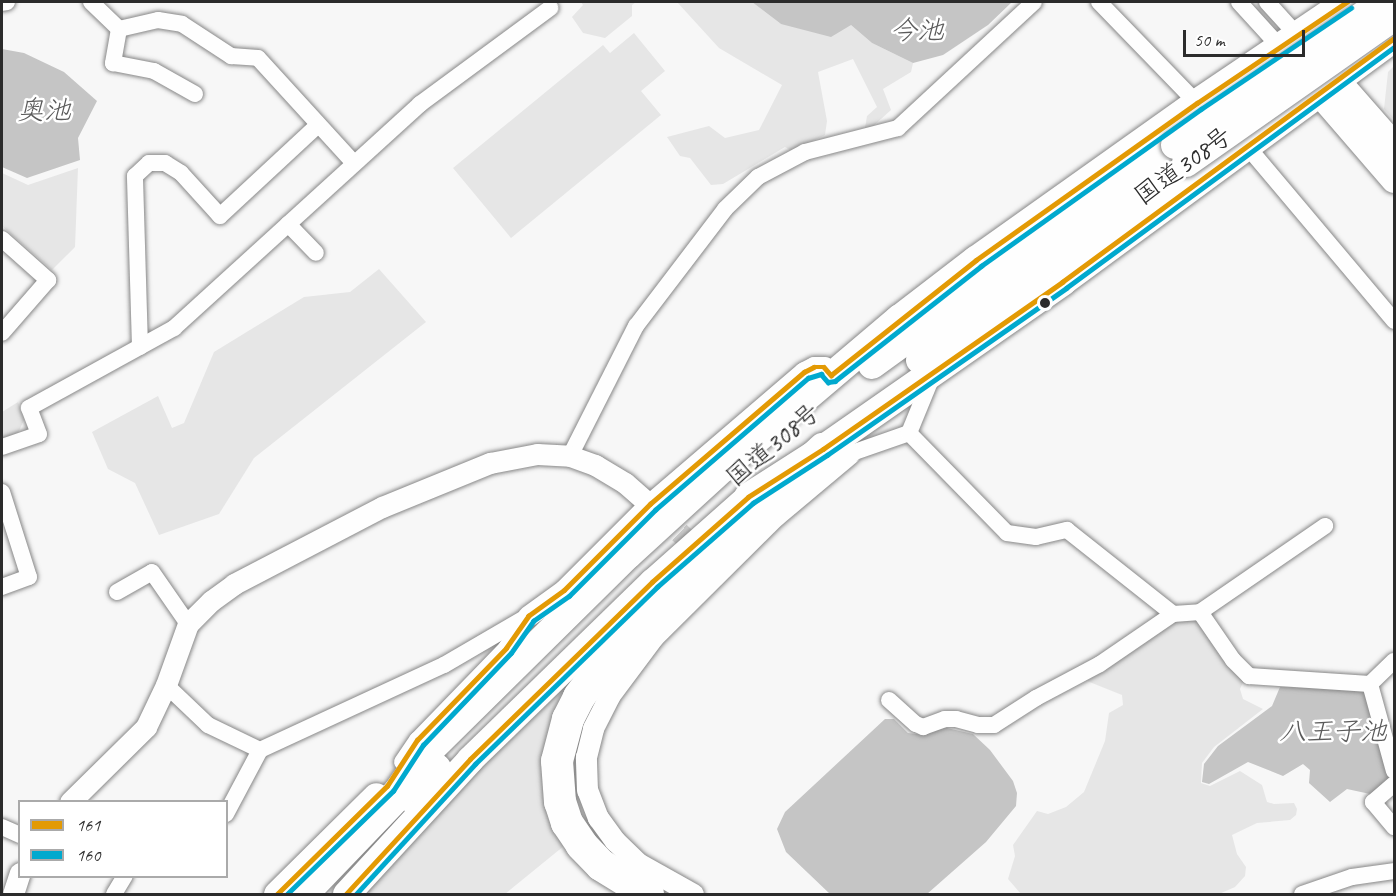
<!DOCTYPE html>
<html>
<head>
<meta charset="utf-8">
<style>
  body { margin:0 }
  #map { position:relative; width:1396px; height:896px; overflow:hidden; background:#f7f7f7; font-family:Caveat,"Klee One",sans-serif }
  div>[style] { position:absolute }
  .built>* { inset:0; background:#e7e7e7 }
  .green>* { inset:0; background:#e6e6e6 }
  .water>* { inset:0; background:#c5c5c5 }
  .tertiary-tunnel>* { height:21px; margin-top:-10.5px; transform-origin:0; background:repeating-linear-gradient(90deg,#cecece 0 21px,transparent 0 31px) }
  .roads { filter:drop-shadow(0 0 2px #878787) drop-shadow(0 0 2px #878787) }
  .minor>* { height:16px; margin:-8px; padding:0 8px; transform-origin:8px; border-radius:8px; background:#fefefe }
  .tertiary>* { height:21px; margin:-10.5px; padding:0 10.5px; transform-origin:10.5px; border-radius:10.5px; background:#fefefe }
  .primary>* { height:27px; margin:-13.5px; padding:0 13.5px; transform-origin:13.5px; border-radius:13.5px; background:#fefefe }
  .trunk>* { height:28px; margin:-14px; padding:0 14px; transform-origin:14px; border-radius:14px; background:#fefefe }
  .motorway>* { height:32px; margin:-16px; padding:0 16px; transform-origin:16px; border-radius:16px; background:#fefefe }
  .bridges { filter:drop-shadow(0 0 2px #878787) drop-shadow(0 0 2px #878787) }
  .trunk-bridge>* { height:28px; margin:-14px; padding:0 14px; transform-origin:14px; border-radius:14px; background:#fefefe }
  .bus-1>* { height:4.5px; margin:-2.25px; padding:0 2.25px; transform-origin:2.25px; border-radius:2.25px; background:#e39a04 }
  .bus-2>* { height:4.5px; margin:-2.25px; padding:0 2.25px; transform-origin:2.25px; border-radius:2.25px; background:#00a9ce }
  .dots>* { width:16px; height:16px; translate:-50% -50%; box-sizing:border-box; border:3px solid #fff; border-radius:50% }
  span { translate:-50% -50%; white-space:nowrap; text-align:center; line-height:1.15; -webkit-text-stroke:5px #fff; paint-order:stroke }
  .street-label { font-size:26px; color:#2b2b2b }
  .water-label { font-size:27px; color:#5a5a5a; font-style:italic }
  .frame { position:absolute; inset:0; border:3px solid #2b2b2b; pointer-events:none }
  .legend { position:absolute; left:18px; top:800px; width:210px; height:78px; box-sizing:border-box; background:#fff; border:2px solid #aaa; margin:0; padding:8px 10px; list-style:none; font-size:18px; color:#2b2b2b }
  .legend li { display:flex; align-items:center; gap:12px; height:30px }
  .legend b { width:30px; border:2px solid #aaa }
  .scale { position:absolute; left:1183px; top:30px; width:122px; height:27px; box-sizing:border-box; border:3px solid #2b2b2b; border-top:0; padding-left:8px; font-size:18px; line-height:21px; white-space:nowrap; color:#2b2b2b; -webkit-text-stroke:4px #fff; paint-order:stroke }
</style>
</head>
<body>
<div id="map">
  <div class="built">
    <i style="clip-path:polygon(1394px 66px,1394px 120px,1384px 109px,1388px 72px)"></i>
  </div>
  <div class="green">
    <i style="clip-path:polygon(581px 2px,636px 2px,632px 5px,632px 16px,605px 38px,583px 33px,572px 17px,583px 5px)"></i>
    <i style="clip-path:polygon(677px 2px,752px 2px,781px 24px,851px 25px,872px 43px,913px 63px,911px 72px,883px 89px,891px 110px,871px 128px,865px 128px,867px 116px,877px 107px,853px 59px,818px 72px,827px 121px,825px 135px,792px 151px,785px 147px,723px 184px,711px 185px,690px 158px,680px 156px,667px 137px,709px 126px,725px 138px,759px 130px,782px 85px,719px 48px)"></i>
    <i style="clip-path:polygon(634px 33px,665px 71px,641px 91px,661px 115px,511px 238px,453px 168px,603px 45px,610px 53px)"></i>
    <i style="clip-path:polygon(78px 168px,75px 247px,52px 270px,2px 226px,2px 173px,28px 185px)"></i>
    <i style="clip-path:polygon(379px 269px,426px 322px,254px 458px,219px 514px,159px 535px,135px 483px,108px 469px,92px 432px,158px 396px,172px 428px,184px 423px,214px 352px,304px 297px,350px 292px)"></i>
    <i style="clip-path:polygon(18px 402px,24px 420px,18px 433px,2px 438px,2px 412px)"></i>
    <i style="clip-path:polygon(1198px 617px,1245px 678px,1240px 689px,1243px 699px,1263px 709px,1214px 747px,1202px 763px,1201px 783px,1210px 786px,1240px 771px,1262px 785px,1267px 802px,1274px 804px,1294px 803px,1297px 809px,1296px 815px,1290px 820px,1257px 823px,1232px 835px,1237px 854px,1246px 867px,1245px 876px,1235px 887px,1219px 894px,1021px 894px,1008px 879px,1015px 856px,1013px 845px,1037px 811px,1048px 814px,1066px 807px,1084px 792px,1105px 741px,1109px 713px,1123px 705px,1122px 695px,1087px 681px,1175px 618px)"></i>
    <i style="clip-path:polygon(580px 676px,552px 728px,570px 841px,505px 894px,365px 894px,477px 766px,515px 736px,567px 680px)"></i>
  </div>
  <div class="water">
    <i style="clip-path:polygon(752px 2px,1012px 2px,988px 25px,943px 55px,913px 63px,872px 43px,851px 25px,831px 37px,781px 24px)"></i>
    <i style="clip-path:polygon(2px 49px,24px 53px,64px 72px,97px 101px,78px 138px,80px 160px,27px 178px,2px 167px)"></i>
    <i style="clip-path:polygon(1280px 687px,1366px 689px,1393px 780px,1370px 794px,1347px 789px,1330px 802px,1309px 783px,1310px 770px,1303px 764px,1283px 776px,1248px 762px,1209px 784px,1202px 782px,1204px 764px,1218px 746px,1272px 706px)"></i>
    <i style="clip-path:polygon(885px 719px,894px 719px,908px 733px,925px 735px,936px 728px,947px 728px,973px 734px,990px 750px,1013px 781px,1017px 793px,1016px 806px,986px 842px,927px 894px,830px 894px,786px 852px,777px 829px,785px 812px)"></i>
  </div>
  <div class="tertiary-tunnel">
    <i style="left:657px;top:511px;width:64px;rotate:43.1deg"></i>
  </div>
  <div class="roads">
    <div class="minor">
      <i style="left:91px;top:2px;width:39px;rotate:44deg"></i>
      <i style="left:119px;top:29px;width:40px;rotate:-13deg"></i>
      <i style="left:158px;top:20px;width:24px;rotate:9deg"></i>
      <i style="left:182px;top:24px;width:59px;rotate:33.1deg"></i>
      <i style="left:231px;top:56px;width:27px;rotate:4deg"></i>
      <i style="left:258px;top:58px;width:142px;rotate:47.6deg"></i>
      <i style="left:1099px;top:2px;width:141px;rotate:45.9deg"></i>
      <i style="left:1239px;top:2px;width:59px;rotate:47.7deg"></i>
      <i style="left:1267px;top:2px;width:45px;rotate:47.7deg"></i>
      <i style="left:2px;top:3px;width:5px;rotate:-11deg"></i>
      <i style="left:119px;top:29px;width:35px;rotate:100deg"></i>
      <i style="left:113px;top:63px;width:42px;rotate:11deg"></i>
      <i style="left:154px;top:71px;width:47px;rotate:29.3deg"></i>
      <i style="left:1246px;top:145px;width:230px;rotate:49.9deg"></i>
      <i style="left:288px;top:224px;width:40px;rotate:46deg"></i>
      <i style="left:2px;top:239px;width:62px;rotate:41.7deg"></i>
      <i style="left:48px;top:280px;width:70px;rotate:131deg"></i>
      <i style="left:140px;top:347px;width:171px;rotate:-91.7deg"></i>
      <i style="left:135px;top:176px;width:19px;rotate:-43deg"></i>
      <i style="left:149px;top:163px;width:16px"></i>
      <i style="left:165px;top:163px;width:19px;rotate:32deg"></i>
      <i style="left:181px;top:173px;width:58px;rotate:47.8deg"></i>
      <i style="left:220px;top:216px;width:134px;rotate:-42.9deg"></i>
      <i style="left:909px;top:433px;width:140px;rotate:45.6deg"></i>
      <i style="left:1007px;top:533px;width:29px;rotate:8deg"></i>
      <i style="left:1036px;top:537px;width:32px;rotate:-13deg"></i>
      <i style="left:1067px;top:530px;width:135px;rotate:38.4deg"></i>
      <i style="left:1173px;top:614px;width:27px;rotate:-4deg"></i>
      <i style="left:1200px;top:612px;width:152px;rotate:-34.5deg"></i>
      <i style="left:841px;top:445px;width:12px;rotate:48deg"></i>
      <i style="left:849px;top:454px;width:64px;rotate:-19.3deg"></i>
      <i style="left:909px;top:433px;width:61px;rotate:-67.7deg"></i>
      <i style="left:2px;top:447px;width:39px;rotate:-19deg"></i>
      <i style="left:39px;top:434px;width:28px;rotate:-111deg"></i>
      <i style="left:29px;top:408px;width:166px;rotate:-28.9deg"></i>
      <i style="left:174px;top:328px;width:333px;rotate:-42.3deg"></i>
      <i style="left:420px;top:104px;width:162px;rotate:-36.4deg"></i>
      <i style="left:570px;top:456px;width:146px;rotate:-63.1deg"></i>
      <i style="left:636px;top:326px;width:147px;rotate:-52.7deg"></i>
      <i style="left:725px;top:209px;width:46px;rotate:-44.1deg"></i>
      <i style="left:758px;top:177px;width:53px;rotate:-28deg"></i>
      <i style="left:805px;top:152px;width:96px;rotate:-14.5deg"></i>
      <i style="left:898px;top:128px;width:185px;rotate:-42.8deg"></i>
      <i style="left:2px;top:492px;width:89px;rotate:72.4deg"></i>
      <i style="left:29px;top:577px;width:29px;rotate:160deg"></i>
      <i style="left:117px;top:592px;width:40px;rotate:-29.7deg"></i>
      <i style="left:152px;top:572px;width:63px;rotate:55.3deg"></i>
      <i style="left:1200px;top:612px;width:58px;rotate:55.5deg"></i>
      <i style="left:1233px;top:660px;width:23px;rotate:45deg"></i>
      <i style="left:1249px;top:676px;width:121px;rotate:3.8deg"></i>
      <i style="left:1370px;top:684px;width:33px;rotate:-44deg"></i>
      <i style="left:1370px;top:684px;width:90px;rotate:74.6deg"></i>
      <i style="left:166px;top:685px;width:58px;rotate:43.6deg"></i>
      <i style="left:208px;top:725px;width:58px;rotate:25.7deg"></i>
      <i style="left:889px;top:700px;width:36px;rotate:42deg"></i>
      <i style="left:916px;top:724px;width:8px;rotate:23deg"></i>
      <i style="left:923px;top:727px;width:23px;rotate:-20deg"></i>
      <i style="left:945px;top:719px;width:11px"></i>
      <i style="left:956px;top:719px;width:23px;rotate:15deg"></i>
      <i style="left:978px;top:725px;width:16px"></i>
      <i style="left:994px;top:725px;width:50px;rotate:-32.7deg"></i>
      <i style="left:1036px;top:698px;width:72px;rotate:-28deg"></i>
      <i style="left:1100px;top:664px;width:88px;rotate:-34.4deg"></i>
      <i style="left:402px;top:762px;width:27px;rotate:-56deg"></i>
      <i style="left:417px;top:740px;width:128px;rotate:-45.9deg"></i>
      <i style="left:506px;top:648px;width:32px;rotate:-56deg"></i>
      <i style="left:1394px;top:784px;width:28px;rotate:139deg"></i>
      <i style="left:1373px;top:802px;width:33px;rotate:50deg"></i>
      <i style="left:226px;top:814px;width:72px;rotate:-62deg"></i>
      <i style="left:260px;top:750px;width:203px;rotate:-24.8deg"></i>
      <i style="left:444px;top:665px;width:97px;rotate:-30.3deg"></i>
      <i style="left:2px;top:827px;width:20px;rotate:24deg"></i>
      <i style="left:114px;top:894px;width:21px;rotate:-59deg"></i>
      <i style="left:1302px;top:894px;width:53px;rotate:-18.8deg"></i>
      <i style="left:1352px;top:877px;width:42px;rotate:-8.1deg"></i>
    </div>
    <div class="tertiary">
      <i style="left:528px;top:616px;width:44px;rotate:-35.8deg"></i>
      <i style="left:564px;top:590px;width:122px;rotate:-45deg"></i>
      <i style="left:650px;top:504px;width:203px;rotate:-40.6deg"></i>
      <i style="left:804px;top:372px;width:11px;rotate:-27deg"></i>
      <i style="left:814px;top:367px;width:10px"></i>
      <i style="left:824px;top:367px;width:11px;rotate:49deg"></i>
      <i style="left:70px;top:802px;width:107px;rotate:-44.6deg"></i>
      <i style="left:146px;top:727px;width:47px;rotate:-64.5deg"></i>
      <i style="left:166px;top:685px;width:65px;rotate:-70.2deg"></i>
      <i style="left:188px;top:624px;width:33px;rotate:-45deg"></i>
      <i style="left:211px;top:601px;width:29px;rotate:-36deg"></i>
      <i style="left:234px;top:584px;width:167px;rotate:-27.5deg"></i>
      <i style="left:382px;top:507px;width:117px;rotate:-22.2deg"></i>
      <i style="left:490px;top:463px;width:48px;rotate:-10.8deg"></i>
      <i style="left:537px;top:454px;width:33px;rotate:3deg"></i>
      <i style="left:570px;top:456px;width:27px;rotate:20deg"></i>
      <i style="left:595px;top:465px;width:35px;rotate:31deg"></i>
      <i style="left:625px;top:483px;width:43px;rotate:41.2deg"></i>
      <i style="left:13px;top:894px;width:22px;rotate:-72deg"></i>
      <i style="left:693px;top:894px;width:63px;rotate:-150.6deg"></i>
      <i style="left:638px;top:863px;width:32px;rotate:-136deg"></i>
      <i style="left:615px;top:841px;width:29px;rotate:-126deg"></i>
      <i style="left:598px;top:818px;width:30px;rotate:-111deg"></i>
      <i style="left:587px;top:790px;width:33px;rotate:-92deg"></i>
      <i style="left:586px;top:757px;width:30px;rotate:-76deg"></i>
      <i style="left:593px;top:728px;width:36px;rotate:-63deg"></i>
      <i style="left:609px;top:696px;width:74px;rotate:-53.3deg"></i>
      <i style="left:653px;top:637px;width:172px;rotate:-44.8deg"></i>
      <i style="left:775px;top:516px;width:97px;rotate:-40deg"></i>
    </div>
    <div class="primary">
      <i style="left:1321px;top:63px;width:111px;rotate:48.7deg"></i>
      <i style="left:1305px;top:76px;width:136px;rotate:49.2deg"></i>
      <i style="left:410px;top:798px;width:41px;rotate:-48.9deg"></i>
      <i style="left:277px;top:894px;width:139px;rotate:-44.7deg"></i>
      <i style="left:346px;top:894px;width:183px;rotate:-47.4deg"></i>
      <i style="left:470px;top:759px;width:254px;rotate:-44.2deg"></i>
      <i style="left:652px;top:582px;width:128px;rotate:-41.5deg"></i>
    </div>
    <div class="trunk">
      <i style="left:920px;top:360px;width:331px;rotate:-36.5deg"></i>
      <i style="left:872px;top:365px;width:374px;rotate:-36deg"></i>
      <i style="left:748px;top:497px;width:89px;rotate:-32.6deg"></i>
      <i style="left:823px;top:449px;width:292px;rotate:-34.9deg"></i>
      <i style="left:1062px;top:282px;width:412px;rotate:-36.3deg"></i>
      <i style="left:425px;top:755px;width:285px;rotate:-44.6deg"></i>
      <i style="left:628px;top:555px;width:129px;rotate:-42.5deg"></i>
      <i style="left:723px;top:468px;width:231px;rotate:-40.3deg"></i>
      <i style="left:899px;top:319px;width:97px;rotate:-37.5deg"></i>
      <i style="left:976px;top:260px;width:271px;rotate:-35.4deg"></i>
      <i style="left:1197px;top:103px;width:181px;rotate:-34deg"></i>
    </div>
    <div class="motorway">
      <i style="left:302px;top:894px;width:139px;rotate:-46.2deg"></i>
      <i style="left:398px;top:794px;width:47px;rotate:-55.3deg"></i>
      <i style="left:648px;top:894px;width:55px;rotate:-148.3deg"></i>
      <i style="left:601px;top:865px;width:28px;rotate:-134deg"></i>
      <i style="left:582px;top:845px;width:27px;rotate:-124deg"></i>
      <i style="left:567px;top:823px;width:22px;rotate:-108deg"></i>
      <i style="left:560px;top:802px;width:41px;rotate:-94.2deg"></i>
      <i style="left:557px;top:761px;width:43px;rotate:-75.3deg"></i>
      <i style="left:568px;top:719px;width:25px;rotate:-63deg"></i>
      <i style="left:579px;top:697px;width:66px;rotate:-53deg"></i>
      <i style="left:619px;top:644px;width:78px;rotate:-45.5deg"></i>
      <i style="left:674px;top:588px;width:204px;rotate:-43deg"></i>
    </div>
  </div>
  <div class="bridges">
    <div class="trunk-bridge">
      <i style="left:1175px;top:145px;width:252px;rotate:-34.6deg"></i>
      <i style="left:1186px;top:163px;width:254px;rotate:-35.1deg"></i>
    </div>
  </div>
  <div class="bus-1">
    <i style="left:277px;top:894px;width:154px;rotate:-44.5deg"></i>
    <i style="left:387px;top:786px;width:55px;rotate:-56.9deg"></i>
    <i style="left:417px;top:740px;width:128px;rotate:-45.9deg"></i>
    <i style="left:506px;top:648px;width:39px;rotate:-55deg"></i>
    <i style="left:528px;top:616px;width:44px;rotate:-35.8deg"></i>
    <i style="left:564px;top:590px;width:122px;rotate:-45deg"></i>
    <i style="left:650px;top:504px;width:203px;rotate:-40.6deg"></i>
    <i style="left:804px;top:372px;width:11px;rotate:-27deg"></i>
    <i style="left:814px;top:367px;width:10px"></i>
    <i style="left:824px;top:367px;width:11px;rotate:49deg"></i>
    <i style="left:831px;top:375px;width:185px;rotate:-38.4deg"></i>
    <i style="left:976px;top:260px;width:271px;rotate:-35.4deg"></i>
    <i style="left:1197px;top:103px;width:181px;rotate:-34deg"></i>
    <i style="left:346px;top:894px;width:183px;rotate:-47.4deg"></i>
    <i style="left:470px;top:759px;width:254px;rotate:-44.2deg"></i>
    <i style="left:652px;top:582px;width:128px;rotate:-41.5deg"></i>
    <i style="left:748px;top:497px;width:89px;rotate:-32.6deg"></i>
    <i style="left:823px;top:449px;width:292px;rotate:-34.9deg"></i>
    <i style="left:1062px;top:282px;width:412px;rotate:-36.3deg"></i>
  </div>
  <div class="bus-2">
    <i style="left:287px;top:894px;width:148px;rotate:-44.2deg"></i>
    <i style="left:393px;top:791px;width:55px;rotate:-56.9deg"></i>
    <i style="left:423px;top:745px;width:127px;rotate:-46.3deg"></i>
    <i style="left:511px;top:653px;width:39px;rotate:-55deg"></i>
    <i style="left:533px;top:621px;width:44px;rotate:-34.8deg"></i>
    <i style="left:569px;top:596px;width:122px;rotate:-45deg"></i>
    <i style="left:655px;top:510px;width:202px;rotate:-40.8deg"></i>
    <i style="left:808px;top:378px;width:14px;rotate:-17deg"></i>
    <i style="left:821px;top:374px;width:11px;rotate:49deg"></i>
    <i style="left:828px;top:382px;width:7px;rotate:-8deg"></i>
    <i style="left:835px;top:381px;width:186px;rotate:-38.2deg"></i>
    <i style="left:981px;top:266px;width:270px;rotate:-35.5deg"></i>
    <i style="left:1201px;top:109px;width:181px;rotate:-34deg"></i>
    <i style="left:356px;top:894px;width:176px;rotate:-47.5deg"></i>
    <i style="left:475px;top:764px;width:254px;rotate:-44.2deg"></i>
    <i style="left:657px;top:587px;width:128px;rotate:-41.2deg"></i>
    <i style="left:753px;top:503px;width:88px;rotate:-33deg"></i>
    <i style="left:827px;top:455px;width:292px;rotate:-34.9deg"></i>
    <i style="left:1066px;top:288px;width:407px;rotate:-36.3deg"></i>
  </div>
  <div class="dots">
    <i style="left:1045px;top:303px;background:#2b2b2b"></i>
  </div>
  <div class="street-label">
    <span style="left:1183px;top:166px;rotate:-36deg">国道308号</span>
    <span style="left:773px;top:445px;rotate:-40deg">国道308号</span>
  </div>
  <div class="water-label">
    <span style="left:917px;top:31px">今池</span>
    <span style="left:44px;top:111px">奥池</span>
    <span style="left:1333px;top:732px">八王子池</span>
  </div>
  <div class="frame"></div>
  <ul class="legend">
  <li><b style="height:8px;background:#e39a04"></b>161</li>
  <li><b style="height:8px;background:#00a9ce"></b>160</li>
  </ul>
  <div class="scale">50 m</div>
</div>
</body>
</html>
